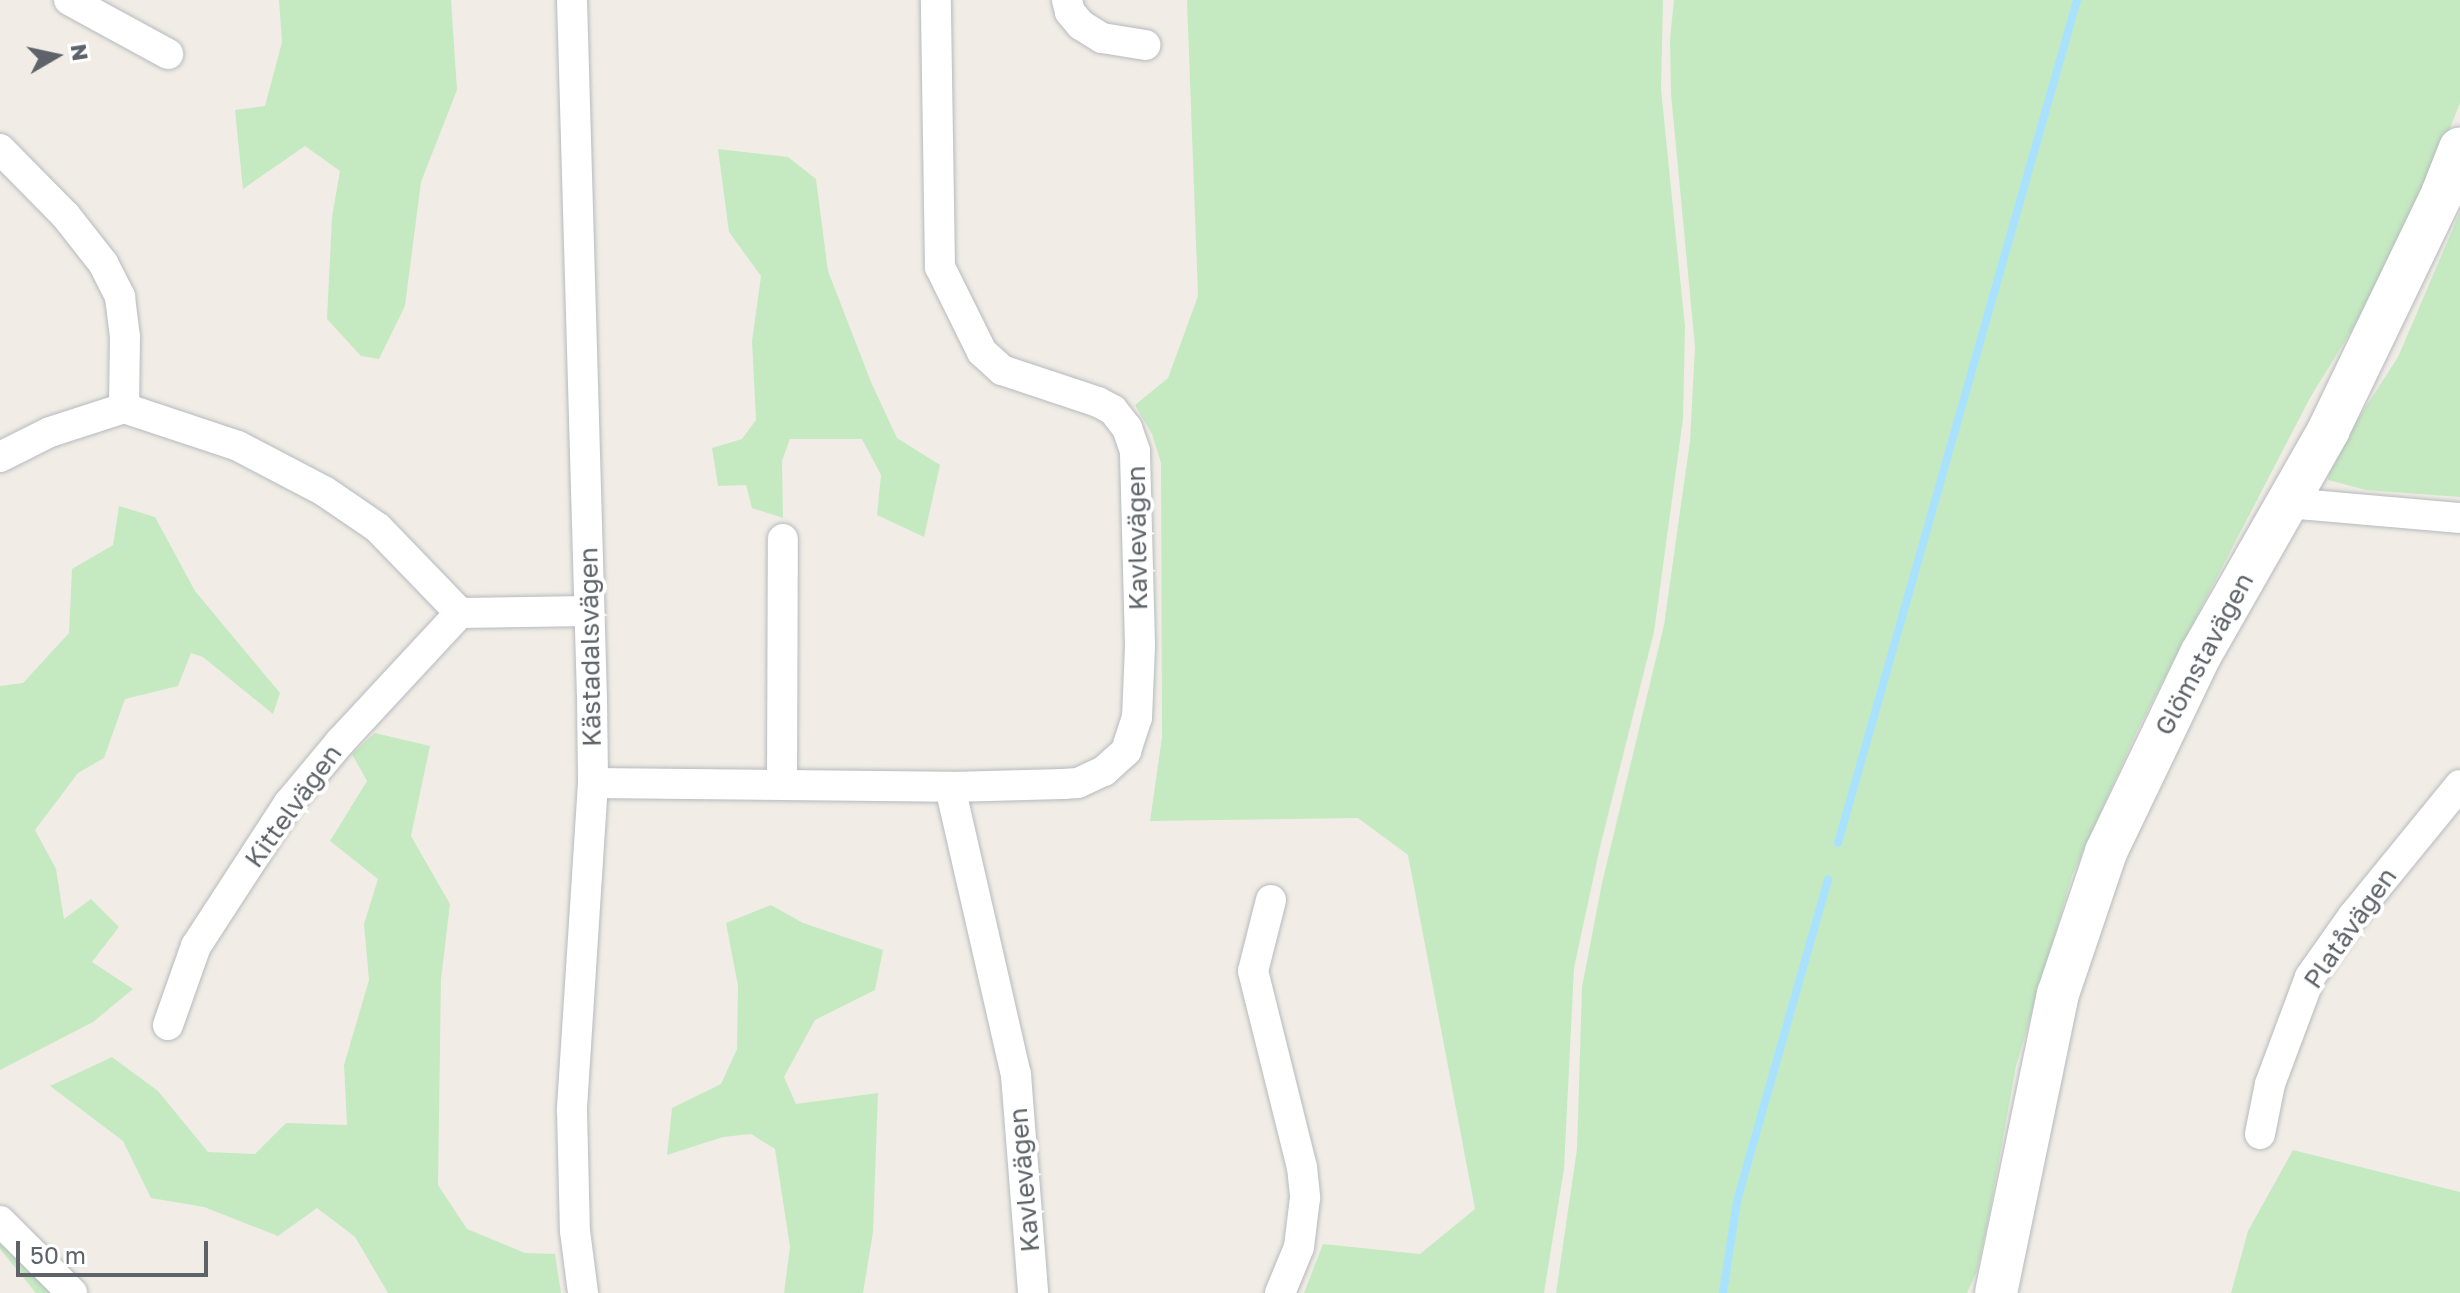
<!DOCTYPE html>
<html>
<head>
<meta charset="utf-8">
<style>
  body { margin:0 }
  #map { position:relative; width:2460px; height:1293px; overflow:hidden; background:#f1ede6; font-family:"Golos Text",sans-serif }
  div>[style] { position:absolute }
  .green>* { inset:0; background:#c5eac1 }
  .stream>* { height:8px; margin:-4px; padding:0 4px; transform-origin:4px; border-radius:4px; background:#a8e2ff }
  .roads { filter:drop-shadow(0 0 2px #b6babe) drop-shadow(0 0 2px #b6babe) }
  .street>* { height:30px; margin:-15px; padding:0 15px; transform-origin:15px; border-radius:15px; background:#fff }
  .secondary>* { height:42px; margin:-21px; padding:0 21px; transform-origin:21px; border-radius:21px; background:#fff }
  span { translate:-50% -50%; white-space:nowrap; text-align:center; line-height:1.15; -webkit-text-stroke:8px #fff; paint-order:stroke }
  .street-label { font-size:26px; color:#5d6368 }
  .north { position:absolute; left:16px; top:16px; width:80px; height:80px; -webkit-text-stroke:6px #fff; paint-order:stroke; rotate:81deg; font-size:22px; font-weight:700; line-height:32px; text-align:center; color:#5d6368 }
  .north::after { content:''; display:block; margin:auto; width:28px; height:36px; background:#5d6368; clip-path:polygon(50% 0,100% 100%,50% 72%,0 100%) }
  .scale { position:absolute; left:16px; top:1241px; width:192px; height:36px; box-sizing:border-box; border:4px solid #5d6368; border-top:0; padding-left:10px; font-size:24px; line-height:28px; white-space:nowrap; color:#5d6368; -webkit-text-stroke:6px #fff; paint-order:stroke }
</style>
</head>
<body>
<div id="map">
  <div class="green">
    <i style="clip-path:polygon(279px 0,451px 0,457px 90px,421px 182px,405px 306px,379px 359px,361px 356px,327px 319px,332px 217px,340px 171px,305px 146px,243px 189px,235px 110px,265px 106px,282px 42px)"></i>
    <i style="clip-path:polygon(1187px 0,1663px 0,1661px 89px,1685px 327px,1683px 419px,1654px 632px,1600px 847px,1574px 968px,1564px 1169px,1544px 1293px,1304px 1293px,1323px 1244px,1420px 1254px,1475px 1209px,1408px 855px,1358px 818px,1150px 821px,1162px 737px,1161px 463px,1152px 434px,1135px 405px,1168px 378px,1198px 296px)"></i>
    <i style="clip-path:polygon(1674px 0,2460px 0,2460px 103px,2436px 163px,2367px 305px,2310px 398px,2137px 731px,2072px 876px,2016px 1066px,1988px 1221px,1977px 1271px,1967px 1293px,1556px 1293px,1577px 1149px,1582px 987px,1602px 883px,1664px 625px,1690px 441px,1695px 347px,1671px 94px,1670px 39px)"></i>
    <i style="clip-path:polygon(718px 149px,788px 157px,816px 179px,828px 271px,871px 382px,897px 438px,940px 465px,924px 537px,877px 515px,881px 475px,862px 439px,790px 439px,782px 461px,783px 518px,752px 508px,746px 485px,718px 486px,712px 448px,742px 439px,756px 420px,752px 341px,761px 276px,729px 232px)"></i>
    <i style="clip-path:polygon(2460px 212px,2460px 497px,2366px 490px,2328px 480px,2331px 461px,2398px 357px)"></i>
    <i style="clip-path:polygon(119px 506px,155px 517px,195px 591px,280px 693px,273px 714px,203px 657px,191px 653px,178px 686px,125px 699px,104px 758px,78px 773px,35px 830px,56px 869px,64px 919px,91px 899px,119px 927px,92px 962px,133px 989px,93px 1022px,0 1070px,0 686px,23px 683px,69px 633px,72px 569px,113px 545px)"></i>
    <i style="clip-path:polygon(375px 733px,430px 746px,411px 836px,450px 904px,441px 979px,438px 1185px,467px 1229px,525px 1253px,555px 1254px,561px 1293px,388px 1293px,355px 1237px,317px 1208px,278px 1236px,204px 1207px,151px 1198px,123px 1141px,50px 1086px,112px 1057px,158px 1091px,208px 1152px,255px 1154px,286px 1123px,347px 1125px,344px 1065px,369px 980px,364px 924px,378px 879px,330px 841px,367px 781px,352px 754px)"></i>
    <i style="clip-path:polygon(771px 905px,803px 923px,883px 950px,875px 990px,815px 1020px,784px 1077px,796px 1104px,878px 1093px,873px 1232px,863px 1293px,784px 1293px,790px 1247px,775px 1149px,751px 1134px,723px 1137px,667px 1155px,672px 1108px,721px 1084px,737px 1049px,738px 986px,726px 923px)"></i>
    <i style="clip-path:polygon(2293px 1150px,2460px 1192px,2460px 1293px,2231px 1293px,2248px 1231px)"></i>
    <i style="clip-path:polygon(0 1233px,59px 1293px,36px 1293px,0 1249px)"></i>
  </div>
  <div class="stream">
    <i style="left:1838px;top:843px;width:876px;rotate:-74.17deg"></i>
    <i style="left:1723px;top:1293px;width:93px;rotate:-81.3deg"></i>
    <i style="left:1737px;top:1201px;width:334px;rotate:-74.2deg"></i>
  </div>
  <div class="roads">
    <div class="street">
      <i style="left:69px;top:0;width:113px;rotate:28.6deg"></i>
      <i style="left:572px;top:0;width:697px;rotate:88.36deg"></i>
      <i style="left:592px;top:697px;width:86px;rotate:89.3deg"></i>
      <i style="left:593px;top:783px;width:329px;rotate:93.7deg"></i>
      <i style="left:572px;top:1111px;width:120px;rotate:88.6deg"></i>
      <i style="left:575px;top:1231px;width:63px;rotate:82.6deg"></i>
      <i style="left:1067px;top:0;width:12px;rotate:76deg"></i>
      <i style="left:1070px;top:12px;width:17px;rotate:50deg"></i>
      <i style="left:1081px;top:25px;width:25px;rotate:32deg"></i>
      <i style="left:1102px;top:38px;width:44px;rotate:9.2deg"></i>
      <i style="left:0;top:149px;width:94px;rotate:45.4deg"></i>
      <i style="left:66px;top:216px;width:60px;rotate:51.8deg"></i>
      <i style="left:103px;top:263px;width:38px;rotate:63deg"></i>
      <i style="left:120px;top:297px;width:40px;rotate:82.9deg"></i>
      <i style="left:125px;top:337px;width:71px;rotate:90.8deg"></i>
      <i style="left:0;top:457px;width:56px;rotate:-26.6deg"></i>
      <i style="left:50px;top:432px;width:78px;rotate:-18deg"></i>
      <i style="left:124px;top:408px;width:120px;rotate:18.4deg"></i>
      <i style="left:238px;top:446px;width:97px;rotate:27.6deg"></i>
      <i style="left:324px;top:491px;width:65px;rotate:34.4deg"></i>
      <i style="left:378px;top:528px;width:118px;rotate:46deg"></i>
      <i style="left:460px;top:613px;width:129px;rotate:-0.9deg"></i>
      <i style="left:2288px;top:503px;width:173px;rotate:5deg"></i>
      <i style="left:593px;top:783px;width:357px;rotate:0.6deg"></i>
      <i style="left:950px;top:787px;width:113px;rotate:-1.5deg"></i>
      <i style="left:1063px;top:784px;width:15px;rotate:-4deg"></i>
      <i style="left:1078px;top:783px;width:29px;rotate:-25deg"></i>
      <i style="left:1104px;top:771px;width:30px;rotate:-42deg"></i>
      <i style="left:1126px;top:751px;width:35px;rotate:-72deg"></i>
      <i style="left:1137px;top:718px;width:73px;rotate:-87.6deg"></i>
      <i style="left:1140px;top:645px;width:194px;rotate:-91.5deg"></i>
      <i style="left:1135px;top:451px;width:24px;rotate:-109deg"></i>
      <i style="left:1127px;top:428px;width:23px;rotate:-128deg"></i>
      <i style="left:1113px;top:410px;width:17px;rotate:-152deg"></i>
      <i style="left:1098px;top:402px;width:101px;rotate:-161.6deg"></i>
      <i style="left:1002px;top:370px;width:27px;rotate:-138deg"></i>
      <i style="left:982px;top:352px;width:95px;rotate:-116.3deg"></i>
      <i style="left:940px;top:267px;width:267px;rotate:-90.9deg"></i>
      <i style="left:782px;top:784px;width:245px;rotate:-89.8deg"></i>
      <i style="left:950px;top:787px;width:295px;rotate:77.1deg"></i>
      <i style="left:1016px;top:1075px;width:219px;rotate:85.5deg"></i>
      <i style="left:1271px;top:900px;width:73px;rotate:104.2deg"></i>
      <i style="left:1253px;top:971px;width:202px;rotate:76deg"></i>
      <i style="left:1302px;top:1167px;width:31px;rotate:84deg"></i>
      <i style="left:1305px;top:1198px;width:49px;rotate:97deg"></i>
      <i style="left:1299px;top:1247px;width:50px;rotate:112.4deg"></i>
      <i style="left:168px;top:1025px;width:84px;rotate:-70.5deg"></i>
      <i style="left:196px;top:946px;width:171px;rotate:-57deg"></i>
      <i style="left:289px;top:803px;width:80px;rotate:-50.1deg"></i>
      <i style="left:340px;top:742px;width:176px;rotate:-47.1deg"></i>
      <i style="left:2260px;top:1134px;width:51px;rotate:-78.7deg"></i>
      <i style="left:2270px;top:1084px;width:114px;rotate:-69.5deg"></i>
      <i style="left:2310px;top:977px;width:75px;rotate:-54.8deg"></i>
      <i style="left:2353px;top:916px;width:169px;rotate:-50.8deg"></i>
      <i style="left:0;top:1221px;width:102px;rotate:45deg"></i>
    </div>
    <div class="secondary">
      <i style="left:1996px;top:1293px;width:305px;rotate:-78.3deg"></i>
      <i style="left:2058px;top:994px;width:150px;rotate:-71.3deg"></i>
      <i style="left:2106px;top:852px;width:220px;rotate:-64.4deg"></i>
      <i style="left:2201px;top:654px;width:257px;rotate:-60.3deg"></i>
      <i style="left:2328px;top:431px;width:263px;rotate:-64.3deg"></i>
      <i style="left:2442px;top:194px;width:49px;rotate:-68.6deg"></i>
    </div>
  </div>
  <div class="street-label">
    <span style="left:1137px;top:538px;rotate:-91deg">Kavlevägen</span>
    <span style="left:590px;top:647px;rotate:-91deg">Kästadalsvägen</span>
    <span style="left:2204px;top:654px;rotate:-62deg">Glömstavägen</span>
    <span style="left:293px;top:806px;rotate:-54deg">Kittelvägen</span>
    <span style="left:2350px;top:928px;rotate:-55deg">Platåvägen</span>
    <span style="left:1024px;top:1180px;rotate:-95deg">Kavlevägen</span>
  </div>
  <div class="north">N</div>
  <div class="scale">50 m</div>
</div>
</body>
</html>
